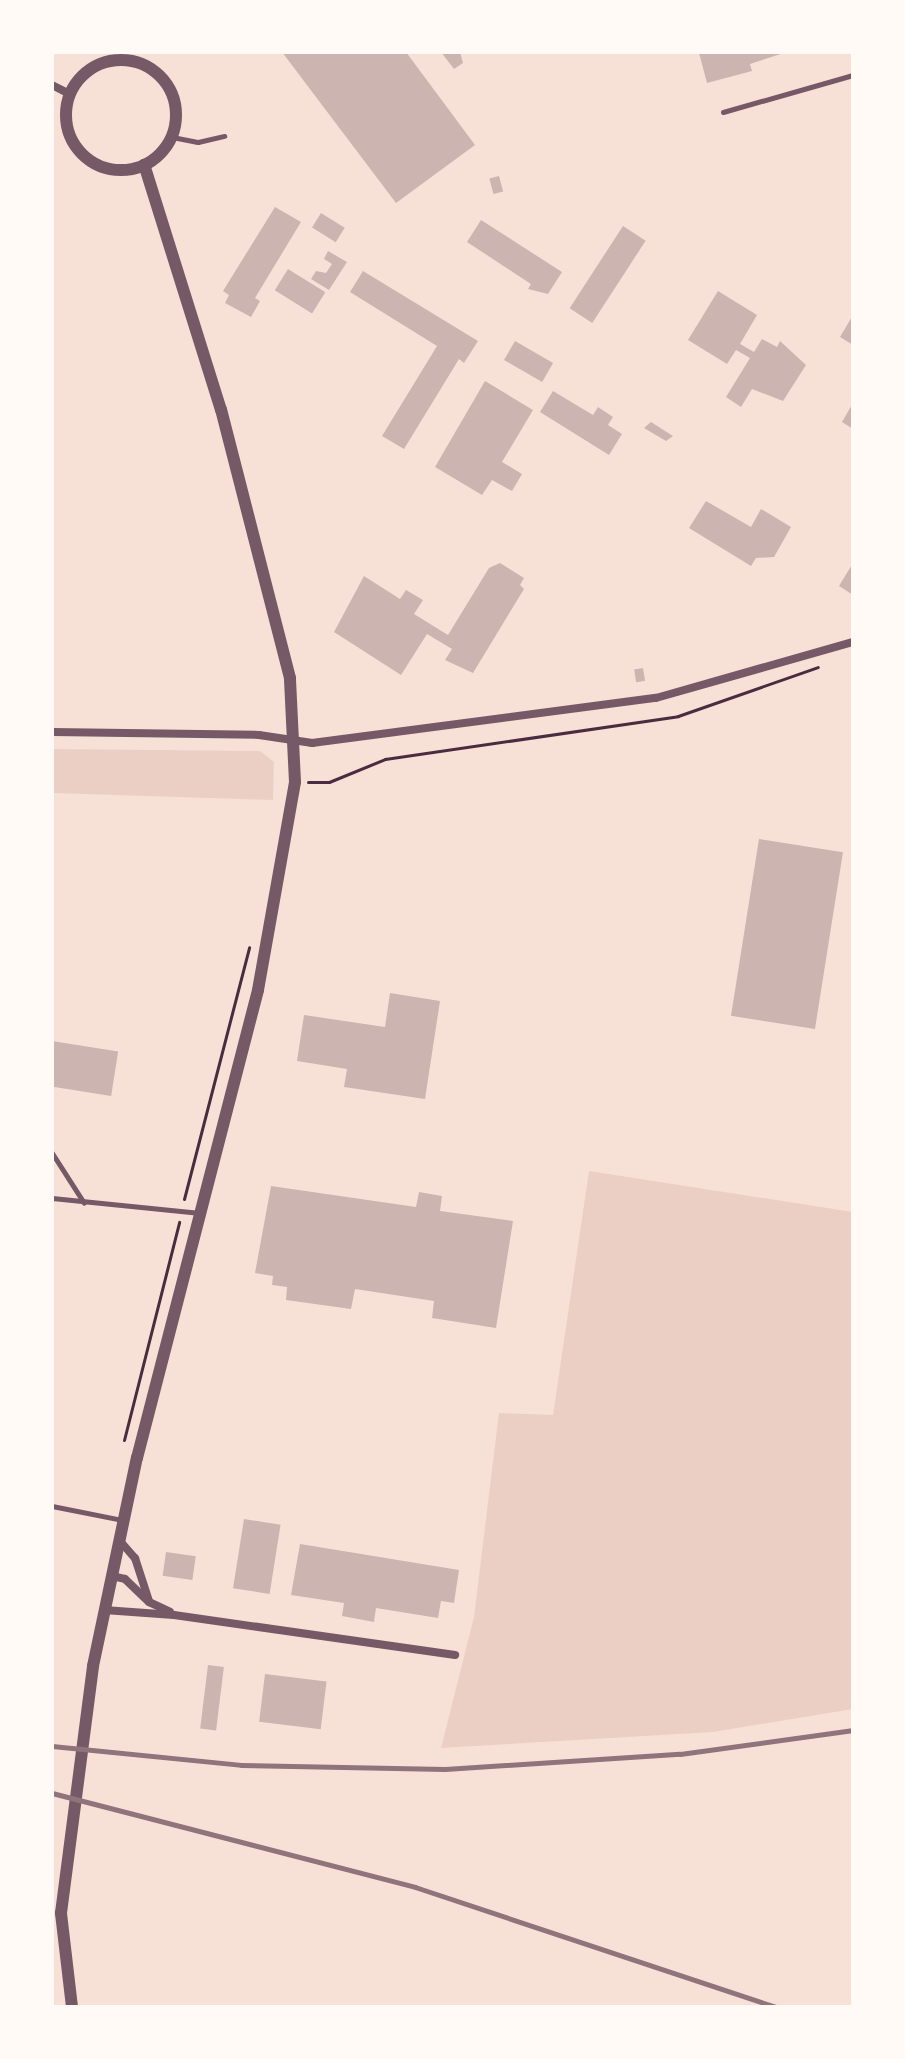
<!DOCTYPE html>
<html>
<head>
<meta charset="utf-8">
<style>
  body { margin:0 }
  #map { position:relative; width:905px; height:2059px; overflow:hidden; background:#f7e1d7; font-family:Helvetica,sans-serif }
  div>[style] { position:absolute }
  .green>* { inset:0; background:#ebcfc5 }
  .building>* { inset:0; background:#ccb4b1; transform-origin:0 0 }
  .path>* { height:3px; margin:-1.5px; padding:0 1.5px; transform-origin:1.5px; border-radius:1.5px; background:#4a2c40 }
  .service>* { height:5px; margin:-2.5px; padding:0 2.5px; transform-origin:2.5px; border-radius:2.5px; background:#755966 }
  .minor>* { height:8px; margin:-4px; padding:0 4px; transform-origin:4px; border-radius:4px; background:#755966 }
  .tertiary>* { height:12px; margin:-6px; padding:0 6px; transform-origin:6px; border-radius:6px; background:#755966 }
  .tertiary>.ring { margin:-6px; padding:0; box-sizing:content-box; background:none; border:12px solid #755966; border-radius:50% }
  .rail>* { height:5px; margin:-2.5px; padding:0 2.5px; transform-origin:2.5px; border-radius:2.5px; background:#8f747c }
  span { translate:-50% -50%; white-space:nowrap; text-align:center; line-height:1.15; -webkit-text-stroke:6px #fffaf5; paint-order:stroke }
  .frame { position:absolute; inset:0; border:54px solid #fffaf5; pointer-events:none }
</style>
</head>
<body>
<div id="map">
  <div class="green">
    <i style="clip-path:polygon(52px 749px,260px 751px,274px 762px,273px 800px,52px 793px)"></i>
    <i style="clip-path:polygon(589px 1171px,853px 1212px,853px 1709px,713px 1732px,441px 1748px,474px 1617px,499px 1413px,553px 1415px)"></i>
  </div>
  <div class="building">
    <i style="clip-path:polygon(282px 52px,406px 52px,475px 145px,396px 203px)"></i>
    <i style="clip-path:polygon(441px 52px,460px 52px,463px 63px,454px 69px)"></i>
    <i style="clip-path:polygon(787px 52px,750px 64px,752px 71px,707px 83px,699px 53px)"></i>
    <i style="left:499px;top:176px;width:16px;height:10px;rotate:75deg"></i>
    <i style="clip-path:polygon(275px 207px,301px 222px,255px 298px,260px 301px,251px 317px,225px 303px,229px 295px,223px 291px)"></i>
    <i style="left:321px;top:213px;width:28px;height:17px;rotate:32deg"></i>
    <i style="clip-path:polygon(481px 220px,562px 272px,548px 294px,528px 289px,531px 284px,467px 242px)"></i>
    <i style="left:623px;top:226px;width:27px;height:98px;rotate:33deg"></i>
    <i style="clip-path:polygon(328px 251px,347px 262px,329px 290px,311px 279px,316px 271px,326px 273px,332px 264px,324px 259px)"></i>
    <i style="left:288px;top:269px;width:44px;height:25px;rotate:32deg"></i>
    <i style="clip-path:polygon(363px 271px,478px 341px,464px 363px,459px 359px,404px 449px,382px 436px,437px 346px,350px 292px)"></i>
    <i style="clip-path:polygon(718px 291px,757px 315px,740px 344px,754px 352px,762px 339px,777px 347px,780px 341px,806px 365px,783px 401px,752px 389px,741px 407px,726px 397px,750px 358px,736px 350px,727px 364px,688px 340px)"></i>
    <i style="clip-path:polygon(853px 315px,853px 345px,840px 337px)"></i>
    <i style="left:515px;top:341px;width:44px;height:22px;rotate:30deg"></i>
    <i style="clip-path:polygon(485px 381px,533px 410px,502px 462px,522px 474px,512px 491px,492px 480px,482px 495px,435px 467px)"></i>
    <i style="clip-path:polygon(553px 391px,593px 415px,598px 407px,613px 417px,608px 425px,622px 434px,609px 455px,540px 412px)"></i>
    <i style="clip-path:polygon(853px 403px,853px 429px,842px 422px)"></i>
    <i style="clip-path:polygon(651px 422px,673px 436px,666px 441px,644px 428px)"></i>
    <i style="clip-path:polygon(706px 501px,751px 527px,761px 509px,791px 527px,774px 557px,756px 558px,751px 566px,689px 528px)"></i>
    <i style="clip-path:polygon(500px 563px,524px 578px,520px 585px,524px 589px,473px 673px,445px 660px,452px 649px,427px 634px,401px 675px,334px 632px,364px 576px,400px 599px,406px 590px,423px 600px,414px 614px,448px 635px,489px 568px)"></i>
    <i style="clip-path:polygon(853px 563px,853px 595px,839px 586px)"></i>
    <i style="left:643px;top:668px;width:13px;height:9px;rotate:81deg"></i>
    <i style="left:759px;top:839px;width:85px;height:179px;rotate:9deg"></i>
    <i style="clip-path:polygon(390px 993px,440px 1001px,425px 1099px,344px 1087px,347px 1069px,297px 1061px,304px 1015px,385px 1027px)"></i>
    <i style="left:52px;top:1041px;width:67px;height:45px;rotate:9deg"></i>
    <i style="clip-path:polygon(271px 1186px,416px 1207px,419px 1192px,442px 1196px,440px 1211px,513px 1221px,496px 1328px,432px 1318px,434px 1301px,355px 1289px,351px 1309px,286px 1300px,287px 1287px,272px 1285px,273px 1276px,255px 1273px)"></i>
    <i style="left:244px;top:1519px;width:37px;height:70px;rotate:9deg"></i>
    <i style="clip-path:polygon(300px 1544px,459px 1570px,454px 1603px,441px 1601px,438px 1618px,376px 1608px,374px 1622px,342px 1616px,344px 1603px,291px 1595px)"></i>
    <i style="left:166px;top:1552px;width:30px;height:24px;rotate:8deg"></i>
    <i style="left:208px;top:1665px;width:16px;height:64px;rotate:7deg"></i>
    <i style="left:265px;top:1674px;width:62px;height:48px;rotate:7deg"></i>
  </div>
  <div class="path">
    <i style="left:308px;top:782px;width:21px"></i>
    <i style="left:329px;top:782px;width:61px;rotate:-22.3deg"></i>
    <i style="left:385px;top:759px;width:296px;rotate:-8.3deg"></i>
    <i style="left:678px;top:716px;width:148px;rotate:-19.3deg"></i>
    <i style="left:184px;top:1199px;width:260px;rotate:-75.5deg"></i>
    <i style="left:124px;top:1440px;width:225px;rotate:-75.8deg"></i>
  </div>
  <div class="service">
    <i style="left:723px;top:112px;width:135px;rotate:-15.9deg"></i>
    <i style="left:172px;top:137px;width:26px;rotate:11deg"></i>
    <i style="left:198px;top:142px;width:27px;rotate:-13deg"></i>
    <i style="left:52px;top:1153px;width:59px;rotate:57.4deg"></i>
    <i style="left:52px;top:1198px;width:149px;rotate:5.8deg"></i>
    <i style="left:52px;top:1506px;width:71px;rotate:11.3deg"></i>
  </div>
  <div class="minor">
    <i style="left:52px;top:85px;width:20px;rotate:27deg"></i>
    <i style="left:52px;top:732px;width:207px;rotate:0.8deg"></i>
    <i style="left:259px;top:735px;width:54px;rotate:8.6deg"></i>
    <i style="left:312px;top:743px;width:347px;rotate:-7.5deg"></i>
    <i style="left:656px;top:698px;width:205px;rotate:-15.9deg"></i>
    <i style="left:120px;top:1541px;width:23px;rotate:49deg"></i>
    <i style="left:135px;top:1558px;width:45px;rotate:72deg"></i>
    <i style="left:112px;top:1576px;width:13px;rotate:13deg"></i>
    <i style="left:125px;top:1579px;width:33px;rotate:44deg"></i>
    <i style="left:149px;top:1602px;width:23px;rotate:25deg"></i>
    <i style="left:104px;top:1610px;width:70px;rotate:4.1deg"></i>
    <i style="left:174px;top:1615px;width:284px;rotate:8.1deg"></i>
  </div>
  <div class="tertiary">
    <i class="ring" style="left:66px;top:60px;width:98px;height:98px"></i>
    <i style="left:72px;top:2007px;width:95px;rotate:-96.7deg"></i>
    <i style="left:61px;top:1913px;width:249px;rotate:-82.6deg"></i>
    <i style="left:93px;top:1666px;width:213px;rotate:-78.1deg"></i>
    <i style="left:137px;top:1458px;width:483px;rotate:-75.5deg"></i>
    <i style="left:258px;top:990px;width:211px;rotate:-79.9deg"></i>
    <i style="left:295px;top:782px;width:104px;rotate:-92.8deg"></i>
    <i style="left:290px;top:678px;width:277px;rotate:-104.4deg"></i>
    <i style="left:221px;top:410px;width:257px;rotate:-107.4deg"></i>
  </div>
  <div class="rail">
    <i style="left:52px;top:1746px;width:190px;rotate:5.7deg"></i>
    <i style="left:241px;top:1765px;width:204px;rotate:1.1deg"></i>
    <i style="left:445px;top:1769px;width:235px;rotate:-3.7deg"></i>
    <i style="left:680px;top:1754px;width:175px;rotate:-7.9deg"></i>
    <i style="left:52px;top:1793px;width:375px;rotate:14.5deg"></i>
    <i style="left:415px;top:1887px;width:380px;rotate:18.4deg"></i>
  </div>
  <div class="frame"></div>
</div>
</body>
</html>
